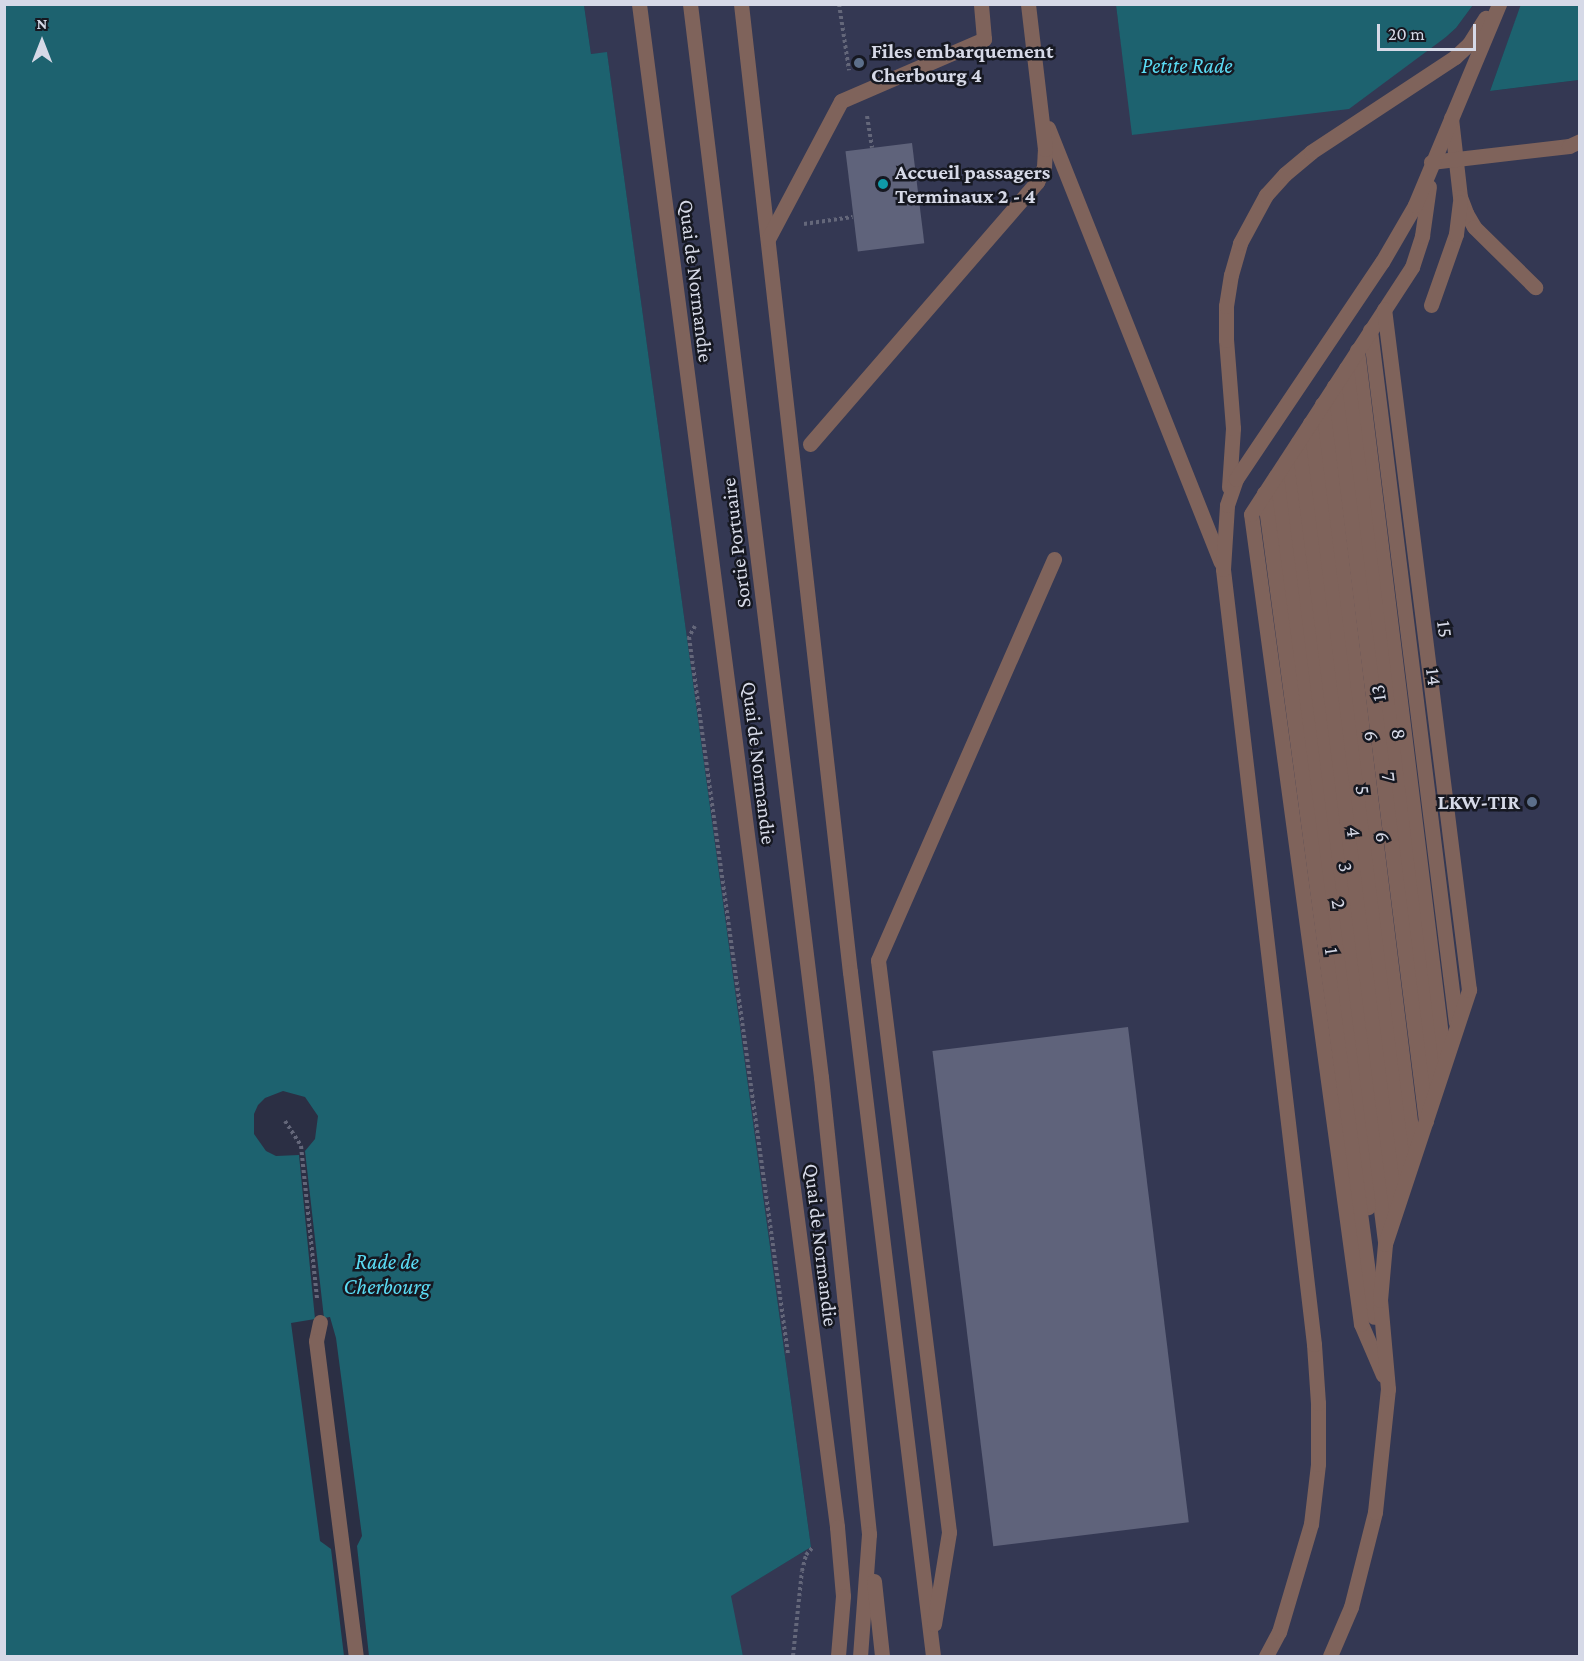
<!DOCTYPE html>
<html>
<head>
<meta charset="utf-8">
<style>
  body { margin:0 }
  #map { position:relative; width:1584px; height:1661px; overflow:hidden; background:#2b2f44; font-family:"Crimson Pro",serif }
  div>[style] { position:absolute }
  .built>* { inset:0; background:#343853 }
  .water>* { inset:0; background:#1d626f }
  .pier>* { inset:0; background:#2b2f44 }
  .building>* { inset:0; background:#5f637b; transform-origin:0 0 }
  .path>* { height:4px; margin-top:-2px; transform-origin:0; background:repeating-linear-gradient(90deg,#64677a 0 3px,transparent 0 6px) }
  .service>* { height:15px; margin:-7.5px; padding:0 7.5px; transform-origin:7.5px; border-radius:7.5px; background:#7f635b }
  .dots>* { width:16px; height:16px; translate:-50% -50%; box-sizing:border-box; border:3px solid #161821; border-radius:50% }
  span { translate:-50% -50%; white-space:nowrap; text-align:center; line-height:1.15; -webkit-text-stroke:5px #161821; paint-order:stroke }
  .poi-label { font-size:21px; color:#d6d9e7; font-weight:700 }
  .left { translate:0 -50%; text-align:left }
  .right { translate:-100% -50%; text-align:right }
  .street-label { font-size:21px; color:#d6d9e7 }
  .water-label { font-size:22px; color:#5adbf3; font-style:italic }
  .frame { position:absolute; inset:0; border:6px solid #d6d9e7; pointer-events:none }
  .north { position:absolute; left:12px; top:12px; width:60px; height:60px; -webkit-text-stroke:4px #161821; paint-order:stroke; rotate:0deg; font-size:16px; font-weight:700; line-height:24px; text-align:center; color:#d6d9e7 }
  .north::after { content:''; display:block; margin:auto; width:21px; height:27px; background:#d6d9e7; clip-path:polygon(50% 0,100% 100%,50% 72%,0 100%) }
  .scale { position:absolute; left:1377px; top:24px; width:99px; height:27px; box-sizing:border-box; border:3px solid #d6d9e7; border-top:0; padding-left:8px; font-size:18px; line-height:21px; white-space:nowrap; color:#d6d9e7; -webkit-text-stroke:4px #161821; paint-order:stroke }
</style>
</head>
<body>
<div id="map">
  <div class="built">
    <i style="clip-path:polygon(584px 5px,1116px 5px,1133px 135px,1446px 37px,1456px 28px,1473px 5px,1521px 5px,1490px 91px,1579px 80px,1579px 1656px,743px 1656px,730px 1596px,811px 1547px,607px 53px,591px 54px)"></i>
  </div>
  <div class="water">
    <i style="clip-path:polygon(1521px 4px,1579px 5px,1579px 80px,1490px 91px)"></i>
    <i style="clip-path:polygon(5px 5px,584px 5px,591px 54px,607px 52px,811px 1547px,731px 1596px,743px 1656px,5px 1656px)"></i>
    <i style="clip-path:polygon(1116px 5px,1116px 4px,1473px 5px,1456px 28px,1446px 37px,1349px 109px,1132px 135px)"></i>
  </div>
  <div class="pier">
    <i style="clip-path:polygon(283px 1091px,305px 1097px,318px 1116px,315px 1139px,305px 1151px,324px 1318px,330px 1317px,336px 1338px,362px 1536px,357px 1546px,369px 1656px,344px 1656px,331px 1549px,320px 1541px,291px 1323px,315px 1319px,299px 1155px,276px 1156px,266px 1151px,254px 1134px,254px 1114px,258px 1105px,265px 1098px)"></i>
  </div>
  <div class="building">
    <i style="left:912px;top:143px;width:101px;height:67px;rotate:83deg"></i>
    <i style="left:1128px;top:1027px;width:499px;height:197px;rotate:83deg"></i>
  </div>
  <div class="path">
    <i style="left:839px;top:4px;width:67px;rotate:81.4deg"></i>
    <i style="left:867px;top:116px;width:32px;rotate:81deg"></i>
    <i style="left:804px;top:224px;width:49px;rotate:-8.1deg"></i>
    <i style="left:695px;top:626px;width:13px;rotate:119deg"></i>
    <i style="left:689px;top:637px;width:724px;rotate:82.14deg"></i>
    <i style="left:285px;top:1121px;width:30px;rotate:57deg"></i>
    <i style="left:301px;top:1146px;width:153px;rotate:84deg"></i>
    <i style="left:793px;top:1656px;width:85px;rotate:-84deg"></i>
    <i style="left:802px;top:1571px;width:16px;rotate:-76deg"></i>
    <i style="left:806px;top:1555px;width:11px;rotate:-49deg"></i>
  </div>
  <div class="service">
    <i style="left:639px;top:4px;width:1536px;rotate:82.59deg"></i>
    <i style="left:837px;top:1527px;width:69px;rotate:85deg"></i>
    <i style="left:843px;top:1596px;width:60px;rotate:94.8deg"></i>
    <i style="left:690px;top:4px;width:1081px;rotate:83.04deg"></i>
    <i style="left:821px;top:1077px;width:460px;rotate:84deg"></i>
    <i style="left:869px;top:1534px;width:122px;rotate:94.2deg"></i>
    <i style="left:741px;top:4px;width:974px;rotate:83.58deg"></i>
    <i style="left:850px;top:972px;width:689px;rotate:83.08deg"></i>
    <i style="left:1451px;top:118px;width:80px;rotate:83.5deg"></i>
    <i style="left:1460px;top:197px;width:17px;rotate:69deg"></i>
    <i style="left:1466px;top:213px;width:16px;rotate:60deg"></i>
    <i style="left:1474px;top:227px;width:86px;rotate:44.5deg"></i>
    <i style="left:1048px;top:128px;width:467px;rotate:68.3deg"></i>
    <i style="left:1431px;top:162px;width:139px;rotate:-6.6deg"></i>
    <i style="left:1569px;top:146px;width:12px;rotate:-24deg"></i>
    <i style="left:768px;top:239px;width:156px;rotate:-62.1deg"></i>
    <i style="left:841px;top:101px;width:156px;rotate:-23.4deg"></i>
    <i style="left:984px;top:39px;width:35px;rotate:-95deg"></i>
    <i style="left:1431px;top:305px;width:75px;rotate:-70.6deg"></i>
    <i style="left:1456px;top:234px;width:32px;rotate:-83deg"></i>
    <i style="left:1370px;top:330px;width:698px;rotate:82.93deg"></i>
    <i style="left:1357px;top:350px;width:715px;rotate:83.01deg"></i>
    <i style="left:1346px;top:368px;width:729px;rotate:83.07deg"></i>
    <i style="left:1334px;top:386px;width:741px;rotate:82.87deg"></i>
    <i style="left:1322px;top:404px;width:755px;rotate:83deg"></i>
    <i style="left:1310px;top:423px;width:761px;rotate:82.9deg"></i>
    <i style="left:1298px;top:442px;width:773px;rotate:82.79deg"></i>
    <i style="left:810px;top:444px;width:347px;rotate:-49.1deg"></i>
    <i style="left:1037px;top:182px;width:17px;rotate:-65deg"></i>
    <i style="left:1044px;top:167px;width:18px;rotate:-87deg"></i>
    <i style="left:1045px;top:149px;width:146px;rotate:-96.7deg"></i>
    <i style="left:1286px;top:461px;width:786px;rotate:82.77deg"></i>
    <i style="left:1276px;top:476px;width:737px;rotate:82.83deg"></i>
    <i style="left:1229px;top:487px;width:59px;rotate:-86.1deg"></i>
    <i style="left:1233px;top:428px;width:88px;rotate:-94.5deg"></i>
    <i style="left:1226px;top:340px;width:34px;rotate:-90deg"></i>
    <i style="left:1226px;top:306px;width:31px;rotate:-81deg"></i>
    <i style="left:1231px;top:275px;width:33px;rotate:-74deg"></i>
    <i style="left:1240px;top:243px;width:55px;rotate:-61.6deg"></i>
    <i style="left:1266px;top:195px;width:28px;rotate:-48deg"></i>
    <i style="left:1285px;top:174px;width:34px;rotate:-40deg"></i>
    <i style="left:1311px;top:152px;width:173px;rotate:-33.4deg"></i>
    <i style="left:1455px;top:57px;width:19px;rotate:-43deg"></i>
    <i style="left:1469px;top:44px;width:31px;rotate:-58deg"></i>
    <i style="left:1264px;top:493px;width:831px;rotate:82.4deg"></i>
    <i style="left:320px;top:1322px;width:19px;rotate:102deg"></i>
    <i style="left:316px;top:1341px;width:318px;rotate:82.8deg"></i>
    <i style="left:1383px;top:1375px;width:56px;rotate:-113.3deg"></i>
    <i style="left:1361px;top:1324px;width:817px;rotate:-97.73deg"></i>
    <i style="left:1251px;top:514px;width:295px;rotate:-56.9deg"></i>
    <i style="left:1412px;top:267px;width:33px;rotate:-72deg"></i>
    <i style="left:1422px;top:236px;width:50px;rotate:-82deg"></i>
    <i style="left:874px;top:1581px;width:75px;rotate:83.9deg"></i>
    <i style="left:934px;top:1624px;width:93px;rotate:-80.7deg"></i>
    <i style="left:949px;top:1532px;width:576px;rotate:-97.08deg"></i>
    <i style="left:878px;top:960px;width:438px;rotate:-66.3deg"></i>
    <i style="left:1266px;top:1656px;width:27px;rotate:-62deg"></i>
    <i style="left:1279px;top:1632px;width:113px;rotate:-73.5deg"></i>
    <i style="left:1311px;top:1524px;width:60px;rotate:-83.3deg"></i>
    <i style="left:1318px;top:1464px;width:61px;rotate:-90deg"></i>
    <i style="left:1318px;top:1403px;width:59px;rotate:-93.9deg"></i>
    <i style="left:1314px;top:1344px;width:780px;rotate:-96.7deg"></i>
    <i style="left:1223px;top:569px;width:64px;rotate:-86.4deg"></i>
    <i style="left:1227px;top:505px;width:28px;rotate:-71deg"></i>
    <i style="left:1236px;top:479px;width:262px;rotate:-56.1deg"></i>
    <i style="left:1382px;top:262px;width:66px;rotate:-59.9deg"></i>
    <i style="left:1415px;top:205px;width:218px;rotate:-67.3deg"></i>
    <i style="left:1330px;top:1656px;width:53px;rotate:-66.8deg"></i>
    <i style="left:1351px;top:1607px;width:98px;rotate:-75.8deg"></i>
    <i style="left:1375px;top:1512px;width:124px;rotate:-84deg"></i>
    <i style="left:1388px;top:1389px;width:89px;rotate:-95.1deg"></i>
    <i style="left:1380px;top:1300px;width:56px;rotate:-84.9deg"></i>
    <i style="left:1385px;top:1244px;width:268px;rotate:-71.7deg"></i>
    <i style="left:1469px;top:990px;width:686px;rotate:-97.11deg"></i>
  </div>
  <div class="dots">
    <i style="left:859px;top:63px;background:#5c6f8a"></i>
    <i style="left:883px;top:184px;background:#0f9aa8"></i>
    <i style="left:1532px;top:802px;background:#5c6f8a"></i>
  </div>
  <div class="poi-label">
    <span class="left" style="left:871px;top:63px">Files embarquement<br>Cherbourg 4</span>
    <span class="left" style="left:895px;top:184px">Accueil passagers<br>Terminaux 2 - 4</span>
    <span class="right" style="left:1520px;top:802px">LKW-TIR</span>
  </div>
  <div class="street-label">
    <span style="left:696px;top:281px;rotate:83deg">Quai de Normandie</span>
    <span style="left:736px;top:543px;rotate:-97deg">Sortie Portuaire</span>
    <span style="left:1445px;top:629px;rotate:83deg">15</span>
    <span style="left:1434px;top:677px;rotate:83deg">14</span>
    <span style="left:1378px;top:693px;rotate:-97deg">13</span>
    <span style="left:1399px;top:734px;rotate:83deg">8</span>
    <span style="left:1370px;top:736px;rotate:-97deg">9</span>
    <span style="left:759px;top:763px;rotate:83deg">Quai de Normandie</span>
    <span style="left:1389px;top:777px;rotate:83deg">7</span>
    <span style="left:1363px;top:790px;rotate:83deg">5</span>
    <span style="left:1354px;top:832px;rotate:83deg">4</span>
    <span style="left:1383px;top:837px;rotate:83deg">6</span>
    <span style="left:1346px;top:867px;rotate:83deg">3</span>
    <span style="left:1339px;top:904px;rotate:83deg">2</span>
    <span style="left:1332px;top:951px;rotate:82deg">1</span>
    <span style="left:821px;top:1245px;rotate:83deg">Quai de Normandie</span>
  </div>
  <div class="water-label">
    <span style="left:1187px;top:66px">Petite Rade</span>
    <span style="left:387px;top:1274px">Rade de<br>Cherbourg</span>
  </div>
  <div class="frame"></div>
  <div class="north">N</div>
  <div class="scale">20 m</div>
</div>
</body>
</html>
